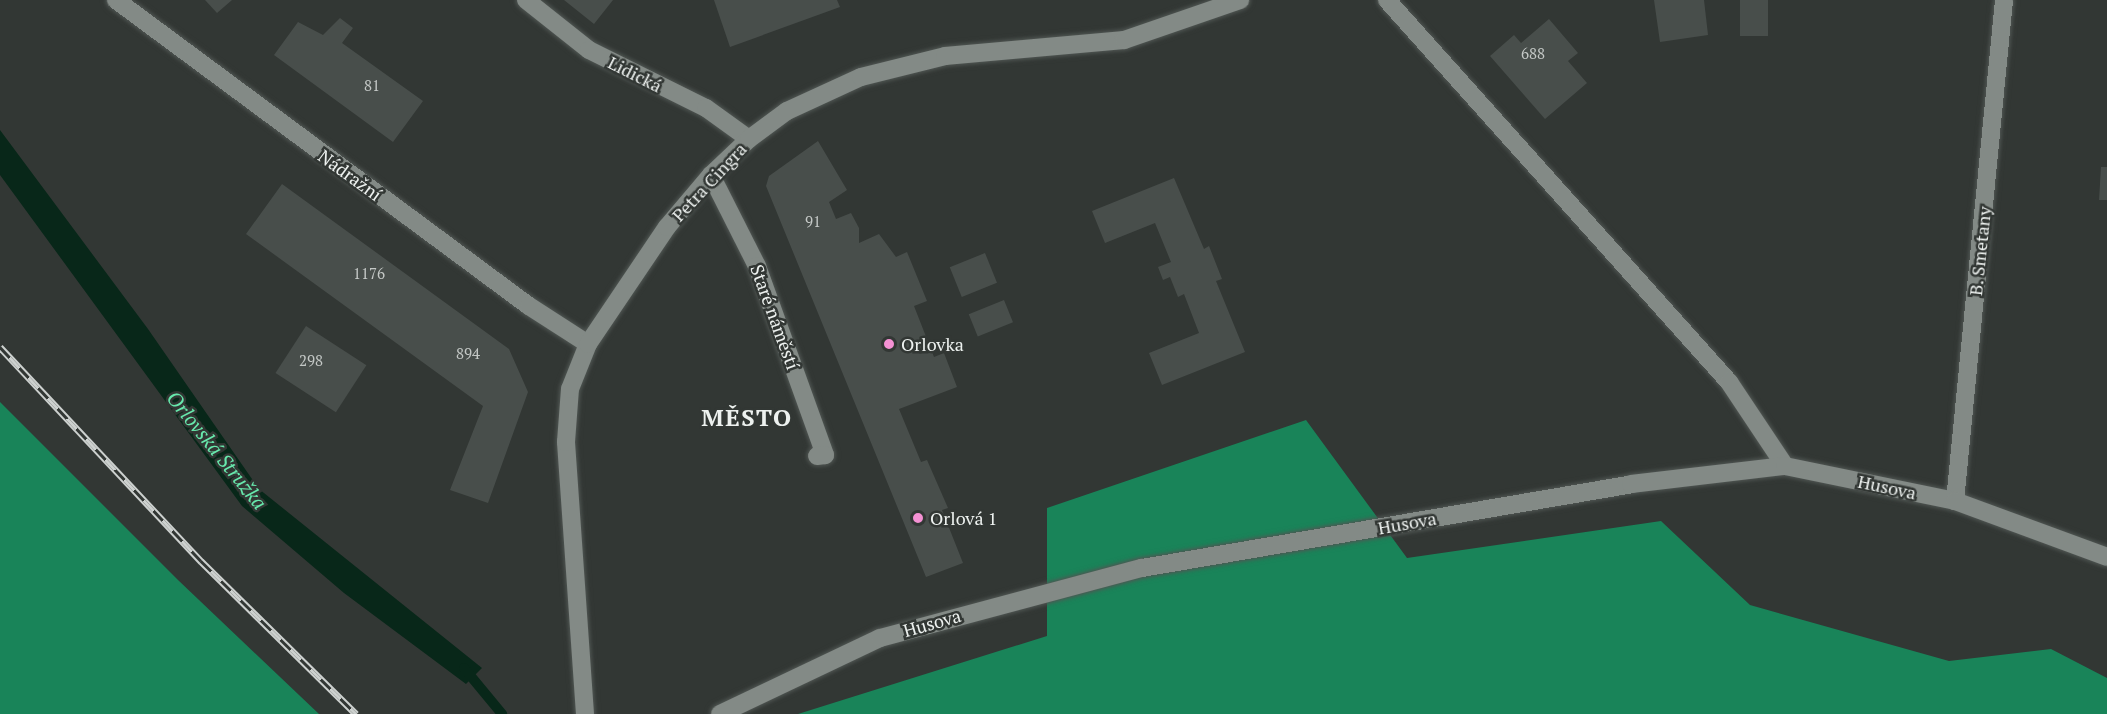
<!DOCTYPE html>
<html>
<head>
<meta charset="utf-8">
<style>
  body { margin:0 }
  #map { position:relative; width:2107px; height:714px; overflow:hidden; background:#323734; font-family:"PT Serif",serif }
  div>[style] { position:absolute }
  .forest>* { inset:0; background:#198459 }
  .water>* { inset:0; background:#082719 }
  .stream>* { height:10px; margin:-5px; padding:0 5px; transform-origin:5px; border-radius:5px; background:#082719 }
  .building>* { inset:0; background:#484e4b; transform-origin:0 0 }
  .roads { filter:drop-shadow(0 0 2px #505653) drop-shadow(0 0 2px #505653) }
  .minor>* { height:18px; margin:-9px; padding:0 9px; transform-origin:9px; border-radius:9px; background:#838a86 }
  .rail>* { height:7px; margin-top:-3.5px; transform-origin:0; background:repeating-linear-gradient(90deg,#323734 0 14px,#cdd1cf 0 28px); box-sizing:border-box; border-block:2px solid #cdd1cf }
  .dots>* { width:16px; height:16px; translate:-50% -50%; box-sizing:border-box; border:3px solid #323734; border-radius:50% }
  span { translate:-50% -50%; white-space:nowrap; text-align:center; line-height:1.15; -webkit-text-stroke:5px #323734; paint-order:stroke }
  .number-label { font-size:15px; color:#c4c8c6 }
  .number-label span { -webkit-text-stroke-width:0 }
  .street-label { font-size:18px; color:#edf1ef }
  .poi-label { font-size:18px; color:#edf1ef }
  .left { translate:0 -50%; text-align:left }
  .water-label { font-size:20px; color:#67e8ac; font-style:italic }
  .district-label { font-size:24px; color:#edf1ef; font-weight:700; letter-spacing:1.5px }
</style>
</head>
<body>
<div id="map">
  <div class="forest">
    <i style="clip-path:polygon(0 402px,178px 580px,319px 714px,0 714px)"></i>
    <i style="clip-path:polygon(1306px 420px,1407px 558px,1661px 521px,1750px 605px,1949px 661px,2051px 649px,2107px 678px,2107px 714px,798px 714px,1047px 636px,1047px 508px)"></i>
  </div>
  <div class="water">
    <i style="clip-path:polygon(0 130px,148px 329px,259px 489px,482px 668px,466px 684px,344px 593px,242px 506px,0 175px)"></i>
  </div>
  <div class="stream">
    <i style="left:464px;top:668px;width:60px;rotate:50.4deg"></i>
  </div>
  <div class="building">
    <i style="clip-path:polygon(205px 0,232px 0,217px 13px)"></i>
    <i style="clip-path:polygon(564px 0,613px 0,594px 24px)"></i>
    <i style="clip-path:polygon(714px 0,837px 0,840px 7px,730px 47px)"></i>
    <i style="clip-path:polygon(1654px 0,1704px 0,1708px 35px,1660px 42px)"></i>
    <i style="left:1740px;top:0;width:28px;height:36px"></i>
    <i style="clip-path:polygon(340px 18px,353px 28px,342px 43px,423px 101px,393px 142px,274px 55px,298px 22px,323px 35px)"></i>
    <i style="clip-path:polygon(1549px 19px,1578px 53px,1568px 61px,1587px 83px,1545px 119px,1490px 56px,1514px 35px,1521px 43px)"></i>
    <i style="clip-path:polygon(818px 141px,847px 190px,829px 202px,836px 219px,851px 213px,859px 228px,859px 243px,879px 234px,896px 257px,907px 252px,927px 301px,914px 306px,934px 357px,944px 353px,957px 387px,899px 409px,921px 462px,927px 460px,948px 508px,942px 510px,963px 563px,926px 577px,766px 186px,769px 176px)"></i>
    <i style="clip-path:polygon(2101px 167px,2107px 167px,2107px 200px,2099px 200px)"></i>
    <i style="clip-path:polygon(1174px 178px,1204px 249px,1209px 246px,1222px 279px,1216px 281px,1245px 352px,1162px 385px,1149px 353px,1199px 333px,1184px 294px,1178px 297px,1170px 277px,1163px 280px,1158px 267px,1171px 262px,1155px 223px,1105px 243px,1092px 211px)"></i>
    <i style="clip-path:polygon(282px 184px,509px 349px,528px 392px,488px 503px,450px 490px,483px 406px,246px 234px)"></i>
    <i style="left:985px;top:253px;width:32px;height:38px;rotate:68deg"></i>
    <i style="left:1004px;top:300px;width:24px;height:38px;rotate:68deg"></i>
    <i style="left:306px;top:326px;width:72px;height:56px;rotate:33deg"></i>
  </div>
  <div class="roads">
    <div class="minor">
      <i style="left:116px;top:0;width:514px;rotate:36.54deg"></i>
      <i style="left:529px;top:306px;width:70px;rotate:32.8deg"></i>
      <i style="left:526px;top:0;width:80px;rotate:38.4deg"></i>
      <i style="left:589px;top:50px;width:131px;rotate:26.4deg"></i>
      <i style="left:706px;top:108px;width:53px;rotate:35.8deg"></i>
      <i style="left:1387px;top:0;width:513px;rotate:48.16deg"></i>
      <i style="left:1729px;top:382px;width:101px;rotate:56.3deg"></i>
      <i style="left:711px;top:175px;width:102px;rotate:63.2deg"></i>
      <i style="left:757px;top:266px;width:201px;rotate:70.2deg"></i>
      <i style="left:825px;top:455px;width:8px;rotate:173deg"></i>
      <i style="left:1955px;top:501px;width:503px;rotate:-84.41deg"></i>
      <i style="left:585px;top:714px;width:273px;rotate:-94deg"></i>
      <i style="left:566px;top:442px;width:53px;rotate:-85.7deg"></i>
      <i style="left:570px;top:389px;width:48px;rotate:-68.2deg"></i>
      <i style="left:588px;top:344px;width:141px;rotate:-56deg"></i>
      <i style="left:667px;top:227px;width:68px;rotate:-49.8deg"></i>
      <i style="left:711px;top:175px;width:52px;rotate:-43.5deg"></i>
      <i style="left:749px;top:139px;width:47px;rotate:-36.4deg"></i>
      <i style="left:787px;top:111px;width:81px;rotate:-24.7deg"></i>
      <i style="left:861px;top:77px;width:87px;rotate:-14deg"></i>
      <i style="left:945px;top:56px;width:180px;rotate:-5.1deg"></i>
      <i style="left:1124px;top:40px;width:123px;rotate:-19deg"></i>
      <i style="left:720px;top:714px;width:177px;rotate:-25.4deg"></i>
      <i style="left:880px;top:638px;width:271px;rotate:-15deg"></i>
      <i style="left:1142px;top:568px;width:496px;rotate:-9.7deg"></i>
      <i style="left:1631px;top:484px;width:155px;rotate:-6.7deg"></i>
      <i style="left:1785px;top:466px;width:174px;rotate:11.6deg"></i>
      <i style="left:1955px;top:501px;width:162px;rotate:20.2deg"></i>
    </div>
  </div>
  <div class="rail">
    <i style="left:0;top:347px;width:294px;rotate:46.8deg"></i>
    <i style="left:201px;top:561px;width:218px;rotate:44.6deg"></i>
  </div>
  <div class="dots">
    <i style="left:889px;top:344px;background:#f491d3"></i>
    <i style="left:918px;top:518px;background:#f491d3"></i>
  </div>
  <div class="number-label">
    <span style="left:1533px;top:54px">688</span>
    <span style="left:372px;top:86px">81</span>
    <span style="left:813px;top:222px">91</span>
    <span style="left:369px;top:274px">1176</span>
    <span style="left:468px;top:354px">894</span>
    <span style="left:311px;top:361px">298</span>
  </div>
  <div class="street-label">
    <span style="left:635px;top:74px;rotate:27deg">Lidická</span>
    <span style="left:350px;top:175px;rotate:36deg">Nádražní</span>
    <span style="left:709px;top:182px;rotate:-47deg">Petra Cingra</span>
    <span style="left:1980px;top:251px;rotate:-84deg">B. Smetany</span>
    <span style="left:775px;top:317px;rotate:70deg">Staré náměstí</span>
    <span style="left:1887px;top:487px;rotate:12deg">Husova</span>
    <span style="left:1407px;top:523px;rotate:-10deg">Husova</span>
    <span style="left:932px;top:623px;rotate:-16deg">Husova</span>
  </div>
  <div class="poi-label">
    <span class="left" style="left:901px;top:344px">Orlovka</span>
    <span class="left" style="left:930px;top:518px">Orlová 1</span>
  </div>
  <div class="water-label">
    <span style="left:217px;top:450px;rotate:51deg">Orlovská Stružka</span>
  </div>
  <div class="district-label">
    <span style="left:747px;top:418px">MĚSTO</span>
  </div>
</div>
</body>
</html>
